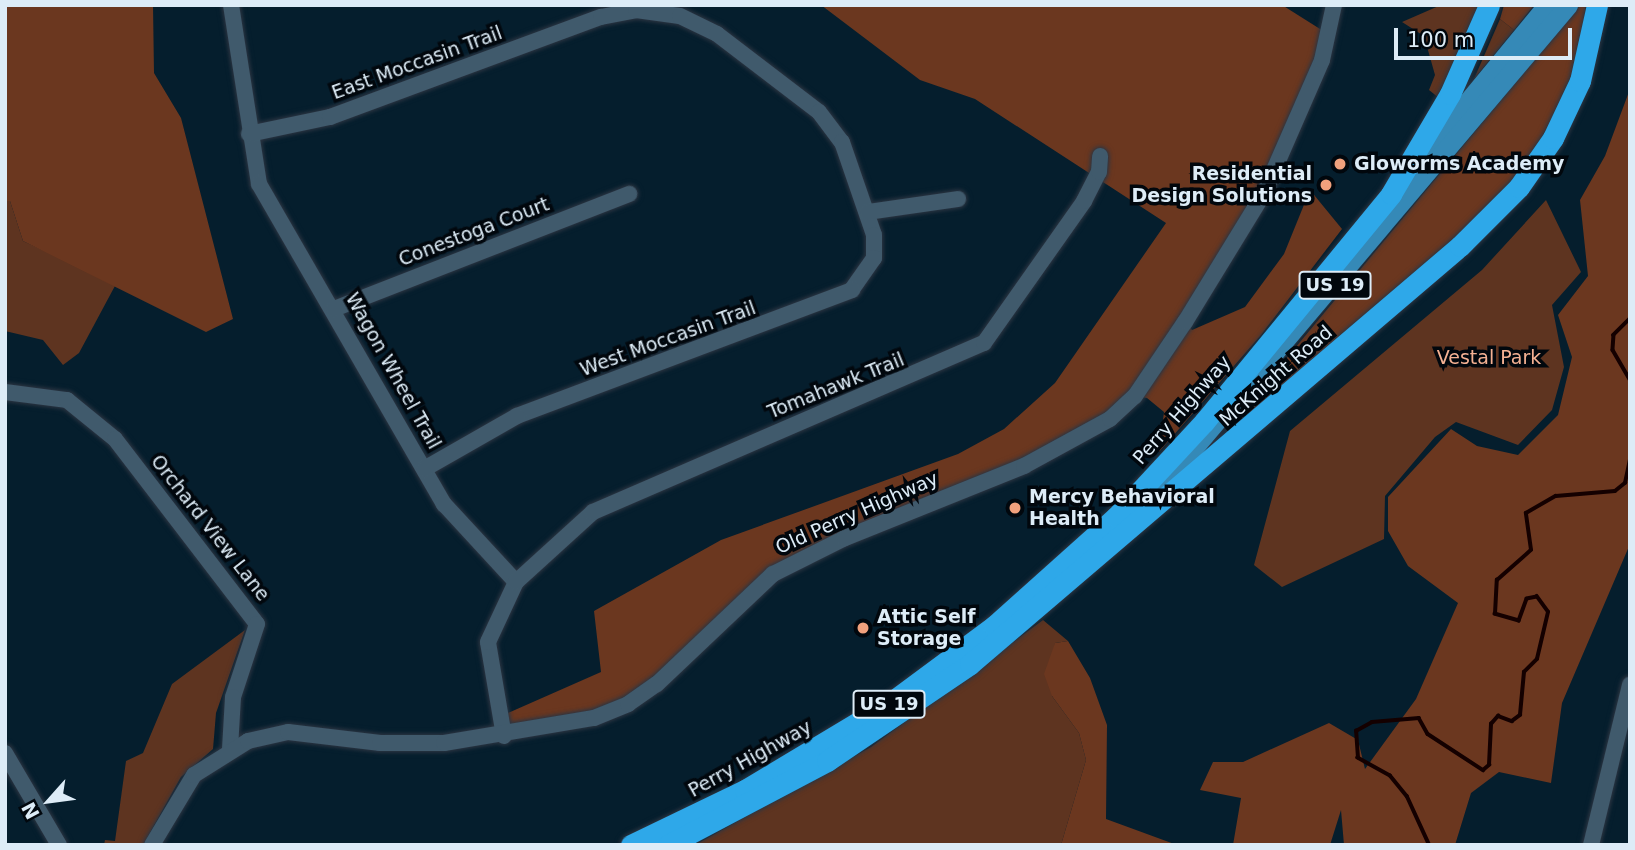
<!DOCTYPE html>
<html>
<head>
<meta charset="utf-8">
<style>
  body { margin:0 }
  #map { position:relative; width:1635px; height:850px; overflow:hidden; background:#051e2d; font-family:"DejaVu Sans",sans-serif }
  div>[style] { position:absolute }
  .green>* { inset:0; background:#5e3420 }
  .forest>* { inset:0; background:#6b371f }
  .stream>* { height:3.5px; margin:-1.75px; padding:0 1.75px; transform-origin:1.75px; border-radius:1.75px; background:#140000 }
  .roads { filter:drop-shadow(0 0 2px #2c3542) drop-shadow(0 0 2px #2c3542) }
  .minor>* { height:16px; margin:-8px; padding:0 8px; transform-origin:8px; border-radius:8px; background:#405a6c }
  .major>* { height:19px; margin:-9.5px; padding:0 9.5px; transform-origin:9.5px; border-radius:9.5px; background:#3589b7 }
  .highway>* { height:21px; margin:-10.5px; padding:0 10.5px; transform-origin:10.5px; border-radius:10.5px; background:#2ea8e9 }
  .dots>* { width:19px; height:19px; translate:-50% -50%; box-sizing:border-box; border:4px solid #01070d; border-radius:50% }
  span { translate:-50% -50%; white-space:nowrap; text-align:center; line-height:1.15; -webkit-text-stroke:7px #01070d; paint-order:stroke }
  .shield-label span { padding:2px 5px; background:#01070d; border:2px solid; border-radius:5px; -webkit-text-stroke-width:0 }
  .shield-label { font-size:18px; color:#ddecf7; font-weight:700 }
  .street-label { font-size:19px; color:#ddecf7 }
  .poi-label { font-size:19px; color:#ddecf7; font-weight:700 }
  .left { translate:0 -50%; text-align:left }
  .right { translate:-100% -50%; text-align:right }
  .park-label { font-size:19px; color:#f4b193 }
  .frame { position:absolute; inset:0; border:7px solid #ddecf7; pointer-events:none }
  .north { position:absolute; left:14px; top:766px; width:70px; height:70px; -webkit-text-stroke:5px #01070d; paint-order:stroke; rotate:242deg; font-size:19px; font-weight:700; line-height:28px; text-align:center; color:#ddecf7 }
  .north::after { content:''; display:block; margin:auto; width:24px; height:32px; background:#ddecf7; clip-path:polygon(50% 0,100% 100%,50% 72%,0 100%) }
  .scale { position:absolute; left:1394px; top:28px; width:178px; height:32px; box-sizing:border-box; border:4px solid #ddecf7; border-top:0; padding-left:9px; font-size:21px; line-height:24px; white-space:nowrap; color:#ddecf7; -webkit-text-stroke:5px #01070d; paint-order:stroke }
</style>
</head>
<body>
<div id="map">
  <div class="green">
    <i style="clip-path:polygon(1441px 5px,1480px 5px,1439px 98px,1429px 90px,1435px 75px,1424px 36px,1402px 22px)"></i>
    <i style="clip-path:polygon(1500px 19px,1514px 30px,1474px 79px)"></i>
    <i style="clip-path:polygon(1546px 200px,1581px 272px,1552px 305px,1564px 367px,1552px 410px,1518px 445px,1456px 422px,1435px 437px,1385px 496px,1384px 539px,1282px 587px,1254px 565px,1290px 431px,1482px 270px)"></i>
    <i style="clip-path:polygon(5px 201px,10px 201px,23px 241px,116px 284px,79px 353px,63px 365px,43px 340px,5px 331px)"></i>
    <i style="clip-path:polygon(1043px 620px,1068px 641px,1055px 643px,1052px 696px,1079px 733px,1086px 760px,1061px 845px,695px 845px,871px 747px)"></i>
    <i style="clip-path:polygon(245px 630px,216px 713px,213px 749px,181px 777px,143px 845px,104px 845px,105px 840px,115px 841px,126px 761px,143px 753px,172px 684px)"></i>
  </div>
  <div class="forest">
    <i style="clip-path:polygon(5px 5px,153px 5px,154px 73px,181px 118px,233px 319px,206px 332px,23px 241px,10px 201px,5px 201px)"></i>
    <i style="clip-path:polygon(821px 5px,1282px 5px,1328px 34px,1299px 119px,1185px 322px,1192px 330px,1245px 307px,1284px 254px,1310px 190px,1342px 229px,1261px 335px,1159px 452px,1164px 412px,1147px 398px,1135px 396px,1110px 419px,773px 574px,628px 704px,504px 736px,501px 716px,601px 672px,594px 611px,721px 540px,958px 454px,1004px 429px,1055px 383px,1166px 223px,975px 99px,920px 80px)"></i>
    <i style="clip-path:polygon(1504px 5px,1534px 5px,1514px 30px,1500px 19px)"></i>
    <i style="clip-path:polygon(1580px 5px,1586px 5px,1578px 59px,1555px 115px,1524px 167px,1486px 211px,1251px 415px,1245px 408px)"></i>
    <i style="clip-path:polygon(1630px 89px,1630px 544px,1562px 703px,1551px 783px,1499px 772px,1471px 793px,1455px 845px,1344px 845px,1341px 810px,1330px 845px,1233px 845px,1241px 798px,1200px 790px,1213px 762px,1243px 762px,1329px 723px,1358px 740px,1365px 769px,1416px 699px,1458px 603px,1408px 566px,1388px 531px,1388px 497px,1451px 429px,1477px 446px,1518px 455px,1558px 415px,1572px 357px,1558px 315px,1588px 276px,1580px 200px,1605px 156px)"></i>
    <i style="clip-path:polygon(1068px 641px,1090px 678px,1107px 725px,1106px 819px,1177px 845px,1061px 845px,1086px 760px,1079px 733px,1052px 696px,1044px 674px,1055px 643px)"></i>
  </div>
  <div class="stream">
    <i style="left:1630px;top:319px;width:23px;rotate:135deg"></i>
    <i style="left:1614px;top:335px;width:15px;rotate:94deg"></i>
    <i style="left:1613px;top:350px;width:34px;rotate:60deg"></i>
    <i style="left:1429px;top:845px;width:53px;rotate:-114.6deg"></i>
    <i style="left:1407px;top:797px;width:27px;rotate:-129deg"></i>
    <i style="left:1390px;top:776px;width:37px;rotate:-151deg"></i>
    <i style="left:1358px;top:758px;width:27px;rotate:-94deg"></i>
    <i style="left:1356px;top:731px;width:18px;rotate:-29deg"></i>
    <i style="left:1372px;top:722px;width:47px;rotate:-4.9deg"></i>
    <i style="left:1419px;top:718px;width:18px;rotate:61deg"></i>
    <i style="left:1428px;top:734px;width:66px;rotate:33.2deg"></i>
    <i style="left:1483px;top:770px;width:8px;rotate:-40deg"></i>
    <i style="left:1489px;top:765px;width:41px;rotate:-87.2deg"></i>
    <i style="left:1491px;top:724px;width:11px;rotate:-49deg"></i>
    <i style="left:1498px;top:716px;width:15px;rotate:20deg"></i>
    <i style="left:1512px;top:721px;width:10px;rotate:-37deg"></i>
    <i style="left:1520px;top:715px;width:43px;rotate:-84.7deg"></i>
    <i style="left:1524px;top:672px;width:18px;rotate:-45deg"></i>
    <i style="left:1537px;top:659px;width:48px;rotate:-76.8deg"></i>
    <i style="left:1548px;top:612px;width:19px;rotate:-126deg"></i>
    <i style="left:1537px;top:597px;width:10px;rotate:169deg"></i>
    <i style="left:1527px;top:599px;width:23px;rotate:110deg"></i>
    <i style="left:1519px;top:621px;width:25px;rotate:-164deg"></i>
    <i style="left:1495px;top:614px;width:34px;rotate:-87deg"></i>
    <i style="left:1497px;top:580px;width:45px;rotate:-41.4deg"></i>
    <i style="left:1531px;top:550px;width:37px;rotate:-98deg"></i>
    <i style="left:1526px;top:513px;width:34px;rotate:-30deg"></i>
    <i style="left:1556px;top:496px;width:59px;rotate:-4.8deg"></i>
    <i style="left:1615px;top:491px;width:13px;rotate:-39deg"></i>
    <i style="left:1625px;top:483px;width:24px;rotate:-78deg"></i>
  </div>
  <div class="roads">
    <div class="minor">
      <i style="left:231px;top:5px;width:181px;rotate:81.1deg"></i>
      <i style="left:259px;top:184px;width:370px;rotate:60deg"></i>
      <i style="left:444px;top:504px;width:106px;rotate:47.3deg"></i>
      <i style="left:249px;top:134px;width:83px;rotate:-11.9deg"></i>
      <i style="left:330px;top:117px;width:289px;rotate:-20.3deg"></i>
      <i style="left:601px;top:17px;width:36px;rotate:-11deg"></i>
      <i style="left:636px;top:10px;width:44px;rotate:7.8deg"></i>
      <i style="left:680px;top:16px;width:41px;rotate:25.9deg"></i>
      <i style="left:717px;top:34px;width:128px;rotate:37.4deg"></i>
      <i style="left:819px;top:112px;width:38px;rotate:53deg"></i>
      <i style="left:842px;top:142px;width:98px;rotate:71deg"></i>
      <i style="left:874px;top:235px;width:23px;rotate:90deg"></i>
      <i style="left:874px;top:258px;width:39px;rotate:125deg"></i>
      <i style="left:852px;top:290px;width:358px;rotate:159.4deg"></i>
      <i style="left:517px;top:416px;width:107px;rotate:150.3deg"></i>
      <i style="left:868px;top:212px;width:91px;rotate:-8.2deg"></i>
      <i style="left:334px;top:309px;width:317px;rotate:-21.3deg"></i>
      <i style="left:5px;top:392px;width:63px;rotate:7.4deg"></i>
      <i style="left:67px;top:400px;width:62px;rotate:39.1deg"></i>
      <i style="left:115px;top:439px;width:233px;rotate:52.5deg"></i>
      <i style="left:257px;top:624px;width:77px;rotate:108.2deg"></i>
      <i style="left:233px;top:697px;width:52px;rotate:93.3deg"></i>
      <i style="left:504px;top:736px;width:95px;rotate:-99.7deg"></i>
      <i style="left:488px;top:642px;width:66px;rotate:-65deg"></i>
      <i style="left:516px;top:582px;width:104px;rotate:-42.3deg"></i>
      <i style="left:593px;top:512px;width:426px;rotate:-23.4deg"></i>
      <i style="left:984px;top:343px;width:174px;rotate:-54.8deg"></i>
      <i style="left:1084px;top:201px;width:33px;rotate:-63deg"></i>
      <i style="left:1099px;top:172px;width:16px;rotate:-86deg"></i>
      <i style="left:5px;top:753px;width:107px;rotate:59.6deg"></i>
      <i style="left:152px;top:845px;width:82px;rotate:-59deg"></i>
      <i style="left:194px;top:775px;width:64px;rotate:-32.2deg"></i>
      <i style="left:248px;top:741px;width:41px;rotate:-12.7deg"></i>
      <i style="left:288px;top:732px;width:93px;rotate:6.8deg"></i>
      <i style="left:380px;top:743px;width:64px"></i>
      <i style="left:444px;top:743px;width:152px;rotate:-9.5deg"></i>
      <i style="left:594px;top:718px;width:37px;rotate:-22deg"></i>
      <i style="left:628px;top:704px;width:35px;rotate:-35deg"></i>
      <i style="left:657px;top:684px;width:160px;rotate:-43.5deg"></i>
      <i style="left:773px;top:574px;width:80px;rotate:-26.6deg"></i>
      <i style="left:845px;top:538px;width:193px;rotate:-21.9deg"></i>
      <i style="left:1024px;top:466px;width:98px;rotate:-28.7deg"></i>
      <i style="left:1110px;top:419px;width:34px;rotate:-43deg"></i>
      <i style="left:1135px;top:396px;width:89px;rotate:-56deg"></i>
      <i style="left:1185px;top:322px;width:151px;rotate:-58.5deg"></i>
      <i style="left:1264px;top:193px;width:145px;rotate:-66.4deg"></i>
      <i style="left:1322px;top:60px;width:56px;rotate:-77.7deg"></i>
      <i style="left:1591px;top:845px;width:165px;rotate:-76.3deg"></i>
    </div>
    <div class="major">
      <i style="left:1416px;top:164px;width:206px;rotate:-50.5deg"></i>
      <i style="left:1148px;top:502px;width:651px;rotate:-49.8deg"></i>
    </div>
    <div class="highway">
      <i style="left:631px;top:845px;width:127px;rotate:-25.8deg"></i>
      <i style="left:745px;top:790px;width:173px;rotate:-31deg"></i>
      <i style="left:893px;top:701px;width:126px;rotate:-36.6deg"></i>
      <i style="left:994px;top:626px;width:164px;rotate:-41.8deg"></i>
      <i style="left:1116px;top:517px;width:129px;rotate:-47.2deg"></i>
      <i style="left:1204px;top:422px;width:295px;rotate:-50.6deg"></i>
      <i style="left:1391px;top:194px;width:116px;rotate:-59.5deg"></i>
      <i style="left:1450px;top:94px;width:97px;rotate:-66.3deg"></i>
      <i style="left:668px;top:845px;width:180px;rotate:-27.8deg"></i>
      <i style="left:827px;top:761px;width:173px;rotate:-34.1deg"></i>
      <i style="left:970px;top:664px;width:644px;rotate:-40.47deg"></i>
      <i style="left:1460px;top:246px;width:83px;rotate:-45deg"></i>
      <i style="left:1519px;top:187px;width:60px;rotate:-55.2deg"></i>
      <i style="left:1553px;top:138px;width:63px;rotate:-64.7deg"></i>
      <i style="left:1580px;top:81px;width:78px;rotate:-77.4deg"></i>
    </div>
  </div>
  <div class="dots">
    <i style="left:1340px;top:164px;background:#f1a17d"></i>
    <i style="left:1326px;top:185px;background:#f1a17d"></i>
    <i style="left:1015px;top:508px;background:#f1a17d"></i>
    <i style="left:863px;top:628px;background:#f1a17d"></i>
  </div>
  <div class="shield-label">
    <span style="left:1335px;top:285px">US 19</span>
    <span style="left:889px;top:704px">US 19</span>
  </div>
  <div class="street-label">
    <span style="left:417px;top:63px;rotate:-20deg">East Moccasin Trail</span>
    <span style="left:474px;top:232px;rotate:-21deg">Conestoga Court</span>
    <span style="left:668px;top:339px;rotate:-20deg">West Moccasin Trail</span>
    <span style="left:393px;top:371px;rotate:61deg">Wagon Wheel Trail</span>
    <span style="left:1276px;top:376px;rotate:-41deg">McKnight Road</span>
    <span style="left:836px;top:386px;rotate:-22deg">Tomahawk Trail</span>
    <span style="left:1182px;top:410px;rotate:-49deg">Perry Highway</span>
    <span style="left:857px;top:513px;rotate:-24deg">Old Perry Highway</span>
    <span style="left:210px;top:528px;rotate:52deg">Orchard View Lane</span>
    <span style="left:750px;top:759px;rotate:-29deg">Perry Highway</span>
  </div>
  <div class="poi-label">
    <span class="left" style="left:1354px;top:164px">Gloworms Academy</span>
    <span class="right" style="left:1312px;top:185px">Residential<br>Design Solutions</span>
    <span class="left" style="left:1029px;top:508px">Mercy Behavioral<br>Health</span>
    <span class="left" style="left:877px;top:628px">Attic Self<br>Storage</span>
  </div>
  <div class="park-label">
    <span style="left:1489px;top:358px">Vestal Park</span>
  </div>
  <div class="frame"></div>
  <div class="north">N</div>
  <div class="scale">100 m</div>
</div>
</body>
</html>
